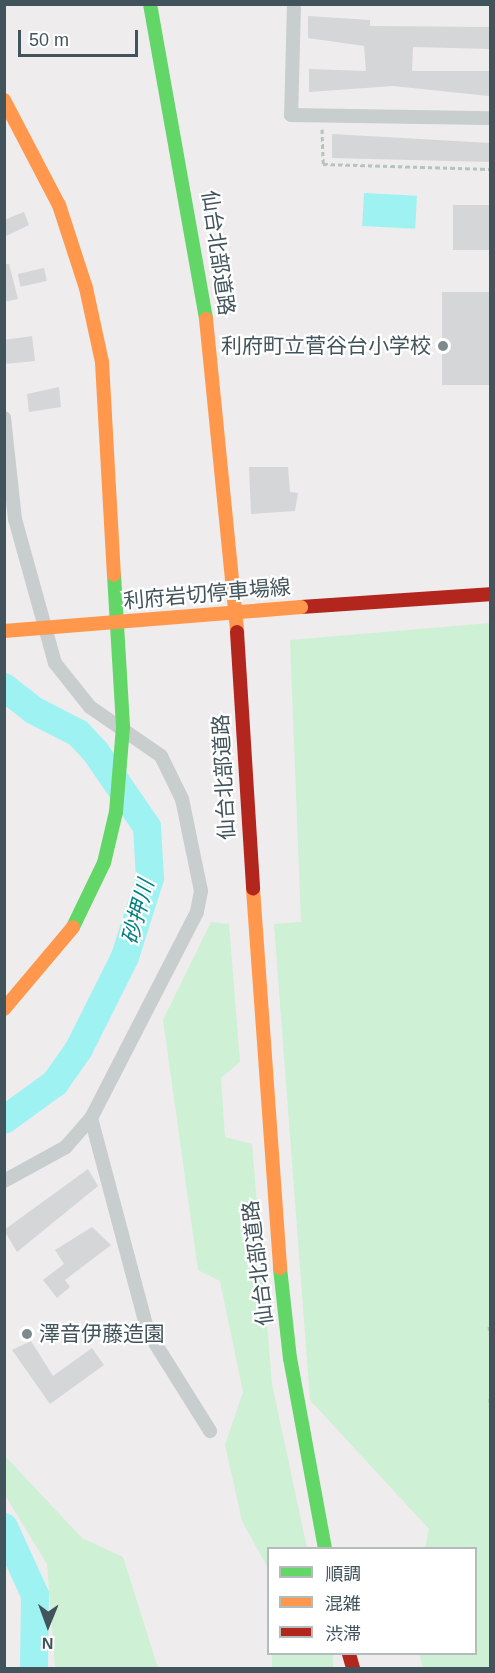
<!DOCTYPE html>
<html>
<head>
<meta charset="utf-8">
<style>
  body { margin:0 }
  #map { position:relative; width:495px; height:1673px; overflow:hidden; background:#eeeced; font-family:Helvetica,"Noto Sans JP",sans-serif }
  div>[style] { position:absolute }
  .green>* { inset:0; background:#cef0d4; transform-origin:0 0 }
  .water>* { inset:0; background:#9ef2f2; transform-origin:0 0 }
  .river>* { height:28px; margin:-14px; padding:0 14px; transform-origin:14px; border-radius:14px; background:#9ef2f2 }
  .building>* { inset:0; background:#d5d6d7; transform-origin:0 0 }
  .path>* { height:3px; margin-top:-1.5px; transform-origin:0; background:repeating-linear-gradient(90deg,#b5c4bd 0 4.5px,transparent 0 7.5px) }
  .street>* { height:14px; margin:-7px; padding:0 7px; transform-origin:7px; border-radius:7px; background:#c8cdce }
  .fast>* { height:14px; margin:-7px; padding:0 7px; transform-origin:7px; border-radius:7px; background:#63d668 }
  .slow>* { height:14px; margin:-7px; padding:0 7px; transform-origin:7px; border-radius:7px; background:#ff974d }
  .jam>* { height:14px; margin:-7px; padding:0 7px; transform-origin:7px; border-radius:7px; background:#b3261e }
  .slow-bridge>* { height:14px; margin:-7px; padding:0 7px; transform-origin:7px; border-radius:7px; background:#ff974d }
  .dots>* { width:16px; height:16px; translate:-50% -50%; box-sizing:border-box; border:3px solid #fff; border-radius:50% }
  span { translate:-50% -50%; white-space:nowrap; text-align:center; line-height:1.15; -webkit-text-stroke:4.5px #fff; paint-order:stroke }
  .street-label { font-size:21px; color:#42545b }
  .poi-label { font-size:21px; color:#42545b }
  .right { translate:-100% -50%; text-align:right }
  .left { translate:0 -50%; text-align:left }
  .water-label { font-size:22px; color:#058080; font-style:italic }
  .frame { position:absolute; inset:0; border:6px solid #42545b; pointer-events:none }
  .legend { position:absolute; left:267px; top:1547px; width:210px; height:108px; box-sizing:border-box; background:#fff; border:2px solid #b3bbbd; margin:0; padding:8px 10px; list-style:none; font-size:18px; color:#42545b }
  .legend li { display:flex; align-items:center; gap:12px; height:30px }
  .legend b { width:30px; border:2px solid #b3bbbd }
  .north { position:absolute; left:18px; top:1595px; width:60px; height:60px; -webkit-text-stroke:4px #fff; paint-order:stroke; rotate:181deg; font-size:16px; font-weight:700; line-height:24px; text-align:center; color:#42545b }
  .north::after { content:''; display:block; margin:auto; width:21px; height:27px; background:#42545b; clip-path:polygon(50% 0,100% 100%,50% 72%,0 100%) }
  .scale { position:absolute; left:18px; top:30px; width:120px; height:27px; box-sizing:border-box; border:3px solid #42545b; border-top:0; padding-left:8px; font-size:18px; line-height:21px; white-space:nowrap; color:#42545b; -webkit-text-stroke:4px #fff; paint-order:stroke }
</style>
</head>
<body>
<div id="map">
  <div class="green">
    <i style="clip-path:polygon(490px 623px,490px 1668px,423px 1668px,419px 1654px,476px 1654px,476px 1548px,425px 1548px,429px 1529px,310px 1400px,274px 924px,301px 922px,290px 640px)"></i>
    <i style="clip-path:polygon(211px 922px,229px 924px,240px 1062px,221px 1078px,225px 1137px,252px 1144px,272px 1384px,307px 1548px,268px 1548px,268px 1568px,242px 1521px,225px 1445px,243px 1392px,220px 1281px,198px 1270px,163px 1020px)"></i>
    <i style="clip-path:polygon(5px 1456px,82px 1538px,123px 1557px,158px 1668px,55px 1668px,47px 1564px,5px 1495px)"></i>
    <i style="left:272px;top:1654px;width:61px;height:15px"></i>
  </div>
  <div class="water">
    <i style="left:364px;top:193px;width:53px;height:33px;rotate:3deg"></i>
  </div>
  <div class="river">
    <i style="left:4px;top:687px;width:37px;rotate:38deg"></i>
    <i style="left:33px;top:710px;width:51px;rotate:27.1deg"></i>
    <i style="left:78px;top:733px;width:25px;rotate:47deg"></i>
    <i style="left:95px;top:751px;width:92px;rotate:55.6deg"></i>
    <i style="left:147px;top:827px;width:51px;rotate:86.6deg"></i>
    <i style="left:150px;top:878px;width:83px;rotate:107.6deg"></i>
    <i style="left:125px;top:957px;width:103px;rotate:116.6deg"></i>
    <i style="left:79px;top:1049px;width:42px;rotate:125.2deg"></i>
    <i style="left:55px;top:1083px;width:63px;rotate:144deg"></i>
    <i style="left:4px;top:1527px;width:75px;rotate:65.5deg"></i>
    <i style="left:35px;top:1595px;width:73px;rotate:90.8deg"></i>
  </div>
  <div class="building">
    <i style="clip-path:polygon(308px 16px,370px 20px,370px 26px,490px 27px,490px 49px,413px 47px,412px 71px,490px 71px,489px 96px,393px 86px,309px 92px,309px 69px,366px 71px,364px 46px,308px 38px)"></i>
    <i style="clip-path:polygon(332px 134px,490px 143px,490px 162px,332px 158px)"></i>
    <i style="left:453px;top:205px;width:37px;height:45px"></i>
    <i style="clip-path:polygon(24px 212px,29px 225px,4px 237px,4px 220px)"></i>
    <i style="clip-path:polygon(4px 264px,9px 264px,18px 299px,4px 302px)"></i>
    <i style="left:44px;top:268px;width:13px;height:27px;rotate:77deg"></i>
    <i style="left:490px;top:292px;width:93px;height:48px;rotate:90deg"></i>
    <i style="clip-path:polygon(32px 336px,35px 361px,4px 364px,4px 340px)"></i>
    <i style="clip-path:polygon(59px 387px,61px 407px,29px 412px,27px 394px)"></i>
    <i style="clip-path:polygon(249px 467px,288px 467px,290px 492px,298px 493px,295px 511px,251px 514px)"></i>
    <i style="clip-path:polygon(88px 1169px,98px 1186px,17px 1252px,4px 1230px)"></i>
    <i style="clip-path:polygon(92px 1227px,111px 1245px,65px 1280px,70px 1287px,57px 1298px,43px 1280px,64px 1264px,55px 1250px)"></i>
    <i style="clip-path:polygon(31px 1341px,53px 1376px,92px 1348px,104px 1365px,50px 1404px,12px 1350px)"></i>
  </div>
  <div class="path">
    <i style="left:322px;top:129px;width:35px;rotate:88deg"></i>
    <i style="left:323px;top:164px;width:167px;rotate:1.7deg"></i>
    <i style="left:489px;top:1326px;width:8px;rotate:83deg"></i>
    <i style="left:490px;top:1398px;width:8px;rotate:90deg"></i>
  </div>
  <div class="street">
    <i style="left:294px;top:4px;width:111px;rotate:91.5deg"></i>
    <i style="left:291px;top:115px;width:199px;rotate:0.9deg"></i>
    <i style="left:4px;top:418px;width:102px;rotate:83.8deg"></i>
    <i style="left:15px;top:519px;width:149px;rotate:74.5deg"></i>
    <i style="left:55px;top:663px;width:56px;rotate:51.5deg"></i>
    <i style="left:90px;top:707px;width:86px;rotate:34.6deg"></i>
    <i style="left:161px;top:756px;width:48px;rotate:64deg"></i>
    <i style="left:182px;top:799px;width:94px;rotate:78.3deg"></i>
    <i style="left:201px;top:891px;width:21px;rotate:101deg"></i>
    <i style="left:197px;top:912px;width:232px;rotate:117.2deg"></i>
    <i style="left:91px;top:1118px;width:38px;rotate:131deg"></i>
    <i style="left:66px;top:1147px;width:71px;rotate:151.3deg"></i>
    <i style="left:91px;top:1118px;width:221px;rotate:75.1deg"></i>
    <i style="left:148px;top:1332px;width:117px;rotate:57.9deg"></i>
  </div>
  <div class="fast">
    <i style="left:150px;top:4px;width:320px;rotate:79.9deg"></i>
    <i style="left:73px;top:927px;width:71px;rotate:-64.2deg"></i>
    <i style="left:104px;top:863px;width:52px;rotate:-76.8deg"></i>
    <i style="left:116px;top:812px;width:86px;rotate:-85.3deg"></i>
    <i style="left:123px;top:726px;width:151px;rotate:-93.4deg"></i>
    <i style="left:280px;top:1268px;width:91px;rotate:83.7deg"></i>
    <i style="left:290px;top:1358px;width:193px;rotate:79.6deg"></i>
  </div>
  <div class="slow">
    <i style="left:4px;top:100px;width:119px;rotate:62.4deg"></i>
    <i style="left:59px;top:205px;width:87px;rotate:72deg"></i>
    <i style="left:86px;top:288px;width:76px;rotate:77.8deg"></i>
    <i style="left:102px;top:362px;width:213px;rotate:86.8deg"></i>
    <i style="left:206px;top:319px;width:315px;rotate:84.3deg"></i>
    <i style="left:253px;top:889px;width:380px;rotate:85.9deg"></i>
    <i style="left:4px;top:1009px;width:107px;rotate:-49.9deg"></i>
  </div>
  <div class="jam">
    <i style="left:301px;top:607px;width:189px;rotate:-3.9deg"></i>
    <i style="left:237px;top:632px;width:257px;rotate:86.4deg"></i>
    <i style="left:349px;top:1654px;width:15px;rotate:74deg"></i>
  </div>
  <div class="slow-bridge">
    <i style="left:4px;top:631px;width:298px;rotate:-4.6deg"></i>
  </div>
  <div class="dots">
    <i style="left:443px;top:346px;background:#7e898e"></i>
    <i style="left:27px;top:1334px;background:#7e898e"></i>
  </div>
  <div class="street-label">
    <span style="left:218px;top:253px;rotate:82deg">仙台北部道路</span>
    <span style="left:207px;top:594px;rotate:-5deg">利府岩切停車場線</span>
    <span style="left:224px;top:777px;rotate:-93deg">仙台北部道路</span>
    <span style="left:258px;top:1263px;rotate:-97deg">仙台北部道路</span>
  </div>
  <div class="poi-label">
    <span class="right" style="left:431px;top:346px">利府町立菅谷台小学校</span>
    <span class="left" style="left:39px;top:1334px">澤音伊藤造園</span>
  </div>
  <div class="water-label">
    <span style="left:138px;top:912px;rotate:-75deg">砂押川</span>
  </div>
  <div class="frame"></div>
  <ul class="legend">
  <li><b style="height:8px;background:#63d668"></b>順調</li>
  <li><b style="height:8px;background:#ff974d"></b>混雑</li>
  <li><b style="height:8px;background:#b3261e"></b>渋滞</li>
  </ul>
  <div class="north">N</div>
  <div class="scale">50 m</div>
</div>
</body>
</html>
